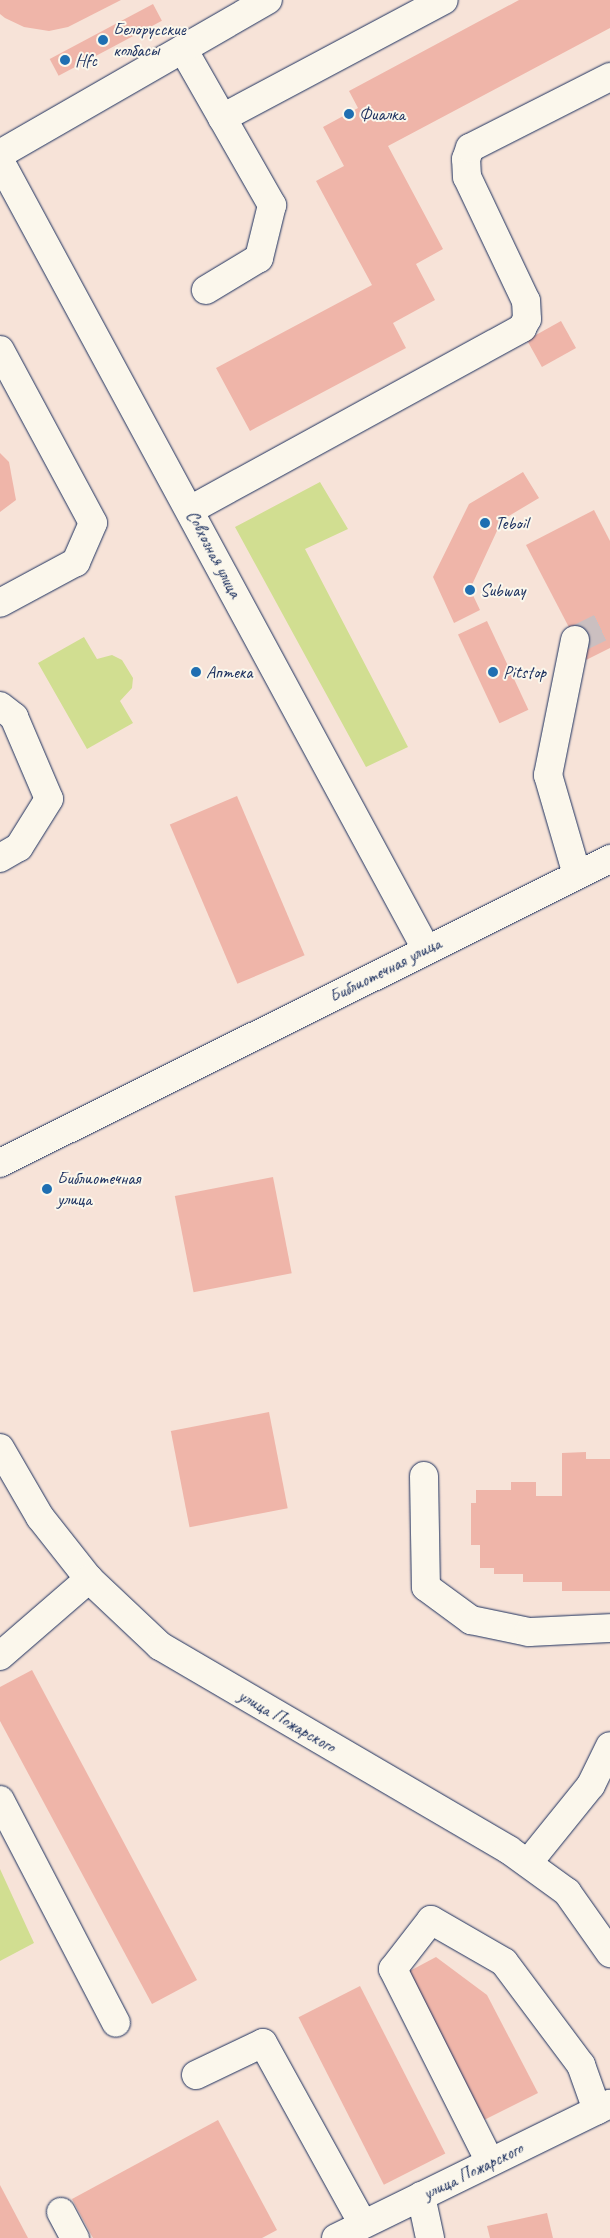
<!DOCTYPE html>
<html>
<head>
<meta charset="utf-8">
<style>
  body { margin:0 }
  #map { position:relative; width:610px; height:2238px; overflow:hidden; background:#f7e3d8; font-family:Caveat,sans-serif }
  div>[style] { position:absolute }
  .green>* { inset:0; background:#d1de91 }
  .building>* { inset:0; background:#efb5a9; transform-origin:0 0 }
  .minor-tunnel>* { height:28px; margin-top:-14px; transform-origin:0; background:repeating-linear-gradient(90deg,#cbbfc0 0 28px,transparent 0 42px) }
  .roads { filter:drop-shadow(0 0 1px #1b2f5e) drop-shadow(0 0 1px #1b2f5e) }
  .minor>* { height:28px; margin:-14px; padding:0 14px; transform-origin:14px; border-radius:14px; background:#fbf7ec }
  .dots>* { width:14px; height:14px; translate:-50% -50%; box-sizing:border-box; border:2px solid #fbf7ec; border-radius:50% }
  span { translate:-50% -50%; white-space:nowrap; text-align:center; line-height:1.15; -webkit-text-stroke:4px #fbf7ec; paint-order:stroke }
  .poi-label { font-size:18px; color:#1b2f5e }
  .left { translate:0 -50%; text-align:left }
  .street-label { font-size:18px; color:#1b2f5e }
</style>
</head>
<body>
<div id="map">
  <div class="green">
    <i style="clip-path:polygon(320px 482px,348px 529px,305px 549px,408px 747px,366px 767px,235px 527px)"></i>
    <i style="clip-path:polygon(84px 637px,97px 659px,112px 655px,122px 660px,133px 678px,132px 688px,120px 701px,133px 723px,87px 749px,38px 663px)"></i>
    <i style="clip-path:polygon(0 1869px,34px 1943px,0 1961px)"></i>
  </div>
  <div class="building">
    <i style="clip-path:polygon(0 0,121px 0,68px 27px,49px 31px,24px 27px,5px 18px,0 14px)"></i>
    <i style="clip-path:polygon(519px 0,610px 0,610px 28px,388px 146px,443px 249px,416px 264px,435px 300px,393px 323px,406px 348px,250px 431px,216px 368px,372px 285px,316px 181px,344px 166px,323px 127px,358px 108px,349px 91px)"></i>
    <i style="left:153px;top:4px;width:19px;height:117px;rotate:62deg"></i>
    <i style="left:561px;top:321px;width:31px;height:39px;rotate:61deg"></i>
    <i style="clip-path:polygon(0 453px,9px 462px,16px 500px,0 512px)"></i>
    <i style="clip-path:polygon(523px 472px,539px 498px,502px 520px,470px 589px,480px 610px,454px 623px,433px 577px,469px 504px)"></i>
    <i style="clip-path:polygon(594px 510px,610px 541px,610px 648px,586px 660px,526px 545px)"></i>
    <i style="left:487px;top:621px;width:98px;height:32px;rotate:65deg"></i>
    <i style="left:237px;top:796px;width:173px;height:73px;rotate:67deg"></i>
    <i style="left:273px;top:1177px;width:98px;height:100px;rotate:79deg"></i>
    <i style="left:269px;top:1412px;width:98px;height:100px;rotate:79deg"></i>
    <i style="clip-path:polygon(586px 1452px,586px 1459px,610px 1459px,610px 1591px,562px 1591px,562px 1582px,523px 1582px,523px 1574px,494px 1574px,494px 1568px,480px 1568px,480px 1545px,471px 1545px,471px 1503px,476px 1503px,476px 1490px,511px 1490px,511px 1482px,536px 1482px,536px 1496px,562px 1496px,562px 1453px)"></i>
    <i style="clip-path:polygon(32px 1670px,197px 1980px,152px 2004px,0 1721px,0 1687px)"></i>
    <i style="clip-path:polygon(436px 1957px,487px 1995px,538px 2093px,482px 2121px,406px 1973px)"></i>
    <i style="left:360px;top:1986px;width:188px;height:69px;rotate:63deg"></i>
    <i style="clip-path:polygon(218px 2120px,277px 2230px,262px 2238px,93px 2238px,72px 2199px)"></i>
    <i style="clip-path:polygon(0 2185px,28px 2238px,0 2238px)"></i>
    <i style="clip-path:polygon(547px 2213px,553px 2238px,490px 2238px,487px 2226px)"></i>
  </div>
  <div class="minor-tunnel">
    <i style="left:575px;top:640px;width:39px;rotate:-26deg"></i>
  </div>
  <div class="roads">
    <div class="minor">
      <i style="left:183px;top:49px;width:180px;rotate:60.3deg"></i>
      <i style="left:272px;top:205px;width:55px;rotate:103.8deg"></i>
      <i style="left:259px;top:258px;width:62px;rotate:148.9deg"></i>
      <i style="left:222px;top:118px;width:251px;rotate:-28deg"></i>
      <i style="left:0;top:154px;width:309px;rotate:-29.9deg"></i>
      <i style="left:0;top:161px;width:896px;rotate:61.6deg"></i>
      <i style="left:0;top:350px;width:196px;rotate:61.7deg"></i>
      <i style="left:93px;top:523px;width:43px;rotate:113.6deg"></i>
      <i style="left:76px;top:562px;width:86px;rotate:151.7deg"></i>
      <i style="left:190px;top:510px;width:379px;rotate:-28.7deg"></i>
      <i style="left:522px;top:328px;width:10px;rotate:-61deg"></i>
      <i style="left:527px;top:319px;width:18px;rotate:-93deg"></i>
      <i style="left:526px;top:301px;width:137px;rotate:-115.4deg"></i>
      <i style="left:467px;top:177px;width:18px;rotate:-93deg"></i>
      <i style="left:466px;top:159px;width:12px;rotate:-70deg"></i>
      <i style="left:470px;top:148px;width:157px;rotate:-26.9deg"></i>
      <i style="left:575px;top:640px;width:138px;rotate:101.3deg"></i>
      <i style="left:548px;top:775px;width:104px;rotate:73.8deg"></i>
      <i style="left:0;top:706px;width:18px;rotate:38deg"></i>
      <i style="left:14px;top:717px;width:89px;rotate:66.9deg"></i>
      <i style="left:49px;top:799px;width:57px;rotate:122deg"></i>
      <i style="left:19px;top:847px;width:22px;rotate:150deg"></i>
      <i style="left:0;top:1163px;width:682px;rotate:-26.49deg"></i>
      <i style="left:0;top:1448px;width:80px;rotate:59.9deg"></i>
      <i style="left:40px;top:1517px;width:79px;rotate:51.7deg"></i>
      <i style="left:89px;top:1579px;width:98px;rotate:43.3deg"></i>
      <i style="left:160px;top:1646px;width:404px;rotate:30.3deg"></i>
      <i style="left:509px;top:1850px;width:72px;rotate:35.9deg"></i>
      <i style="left:567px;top:1892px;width:75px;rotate:54.8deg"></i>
      <i style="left:424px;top:1476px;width:111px;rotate:89deg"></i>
      <i style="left:426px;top:1587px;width:56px;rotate:36.3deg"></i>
      <i style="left:471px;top:1620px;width:59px;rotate:11.7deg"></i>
      <i style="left:529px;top:1632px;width:81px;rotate:-2.8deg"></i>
      <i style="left:0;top:1656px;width:118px;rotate:-40.9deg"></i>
      <i style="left:0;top:1800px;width:251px;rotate:62.5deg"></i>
      <i style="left:528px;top:1863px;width:100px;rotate:-51.1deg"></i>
      <i style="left:591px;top:1785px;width:43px;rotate:-64deg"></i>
      <i style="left:196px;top:2075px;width:74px;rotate:-25.5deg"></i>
      <i style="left:263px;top:2043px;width:207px;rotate:61.1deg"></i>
      <i style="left:490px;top:2162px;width:216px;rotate:-116.7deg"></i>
      <i style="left:393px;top:1969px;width:62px;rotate:-52.2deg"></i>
      <i style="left:431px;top:1920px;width:84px;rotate:29.9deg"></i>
      <i style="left:504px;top:1962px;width:129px;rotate:53.2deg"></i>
      <i style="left:581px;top:2065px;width:48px;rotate:70.4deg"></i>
      <i style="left:421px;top:2196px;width:43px;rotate:77.9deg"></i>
      <i style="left:61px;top:2212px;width:30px;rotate:62deg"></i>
      <i style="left:336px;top:2238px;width:305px;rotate:-26.1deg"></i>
    </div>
  </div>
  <div class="dots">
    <i style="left:103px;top:40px;background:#1f6fb2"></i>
    <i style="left:65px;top:60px;background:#1f6fb2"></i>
    <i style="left:349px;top:114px;background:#1f6fb2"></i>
    <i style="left:485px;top:523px;background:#1f6fb2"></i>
    <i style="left:470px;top:590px;background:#1f6fb2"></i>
    <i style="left:196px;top:672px;background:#1f6fb2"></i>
    <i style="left:493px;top:672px;background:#1f6fb2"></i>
    <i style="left:47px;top:1189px;background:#1f6fb2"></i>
  </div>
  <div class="poi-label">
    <span class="left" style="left:113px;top:40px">Белорусские<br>колбасы</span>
    <span class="left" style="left:75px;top:60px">Hfc</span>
    <span class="left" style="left:359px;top:114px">Фиалка</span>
    <span class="left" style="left:495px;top:523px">Teboil</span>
    <span class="left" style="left:480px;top:590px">Subway</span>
    <span class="left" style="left:206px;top:672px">Аптека</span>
    <span class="left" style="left:503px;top:672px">Pitstop</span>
    <span class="left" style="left:57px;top:1189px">Библиотечная<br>улица</span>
  </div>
  <div class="street-label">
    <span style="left:214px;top:554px;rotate:62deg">Совхозная улица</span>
    <span style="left:385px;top:970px;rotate:-27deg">Библиотечная улица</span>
    <span style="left:287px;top:1721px;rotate:30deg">улица Пожарского</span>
    <span style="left:473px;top:2171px;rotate:-26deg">улица Пожарского</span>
  </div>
</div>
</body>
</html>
